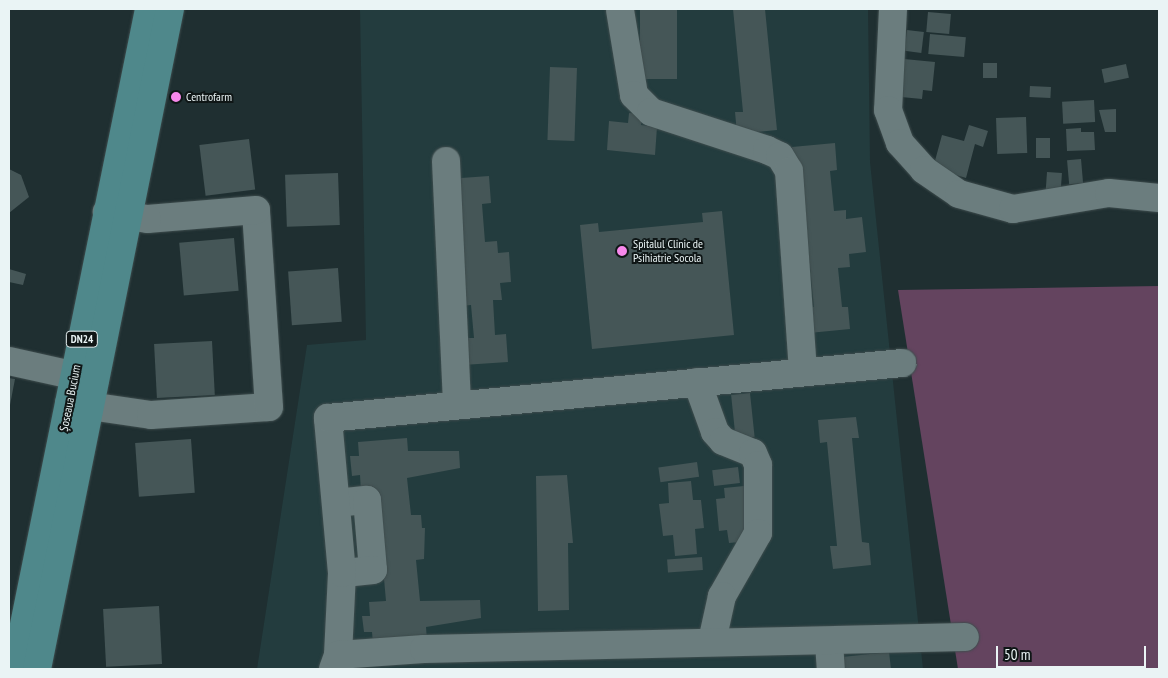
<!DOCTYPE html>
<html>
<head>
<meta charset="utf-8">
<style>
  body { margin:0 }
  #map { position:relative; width:1168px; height:678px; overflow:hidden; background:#1f2f31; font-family:"PT Sans Narrow",sans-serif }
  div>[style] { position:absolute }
  .built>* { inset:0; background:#233c3e }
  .green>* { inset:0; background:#64445f }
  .building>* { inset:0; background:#455657; transform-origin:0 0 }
  .roads { filter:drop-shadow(0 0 1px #3e4c4d) drop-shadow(0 0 1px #3e4c4d) }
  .minor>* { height:28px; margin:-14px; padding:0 14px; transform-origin:14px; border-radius:14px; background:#6b7d7e }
  .major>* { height:28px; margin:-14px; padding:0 14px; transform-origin:14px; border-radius:14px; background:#4f888b }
  .dots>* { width:14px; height:14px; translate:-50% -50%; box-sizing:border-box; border:2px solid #0f1616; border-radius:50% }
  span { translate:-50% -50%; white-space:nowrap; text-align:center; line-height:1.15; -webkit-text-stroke:4px #0f1616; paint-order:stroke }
  .shield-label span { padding:1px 4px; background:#0f1616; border:1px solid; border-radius:4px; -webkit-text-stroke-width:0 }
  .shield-label { font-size:11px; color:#eaf4f5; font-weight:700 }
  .poi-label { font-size:12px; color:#eaf4f5 }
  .left { translate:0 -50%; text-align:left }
  .street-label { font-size:12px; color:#eaf4f5 }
  .frame { position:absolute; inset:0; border:10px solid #eaf4f5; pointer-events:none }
  .scale { position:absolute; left:996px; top:646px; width:150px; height:22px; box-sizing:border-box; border:2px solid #eaf4f5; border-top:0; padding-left:6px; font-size:15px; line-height:18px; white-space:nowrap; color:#eaf4f5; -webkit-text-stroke:4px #0f1616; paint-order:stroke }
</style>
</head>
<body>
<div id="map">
  <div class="built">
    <i style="clip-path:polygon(360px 9px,868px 9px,870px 162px,923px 669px,257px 669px,307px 345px,366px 340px)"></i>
  </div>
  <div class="green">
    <i style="clip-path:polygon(1159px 286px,1159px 669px,958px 669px,898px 290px)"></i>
  </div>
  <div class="building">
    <i style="left:640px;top:9px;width:37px;height:70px"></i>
    <i style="clip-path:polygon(733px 9px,765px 9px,777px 130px,737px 134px,735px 112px,743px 112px)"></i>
    <i style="left:928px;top:12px;width:23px;height:20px;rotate:5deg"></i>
    <i style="left:907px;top:30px;width:17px;height:21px;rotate:7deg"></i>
    <i style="left:930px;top:34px;width:36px;height:20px;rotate:5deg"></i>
    <i style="clip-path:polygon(904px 59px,935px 62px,932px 91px,923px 90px,922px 99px,901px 97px)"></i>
    <i style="left:983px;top:63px;width:14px;height:15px"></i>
    <i style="left:1126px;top:64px;width:14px;height:25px;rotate:78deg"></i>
    <i style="left:550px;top:67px;width:27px;height:73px;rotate:2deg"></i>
    <i style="left:1030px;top:86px;width:21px;height:11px;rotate:3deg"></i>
    <i style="left:1094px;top:100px;width:22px;height:32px;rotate:87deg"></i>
    <i style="clip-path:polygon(1116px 109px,1116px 132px,1105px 132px,1099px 110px)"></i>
    <i style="clip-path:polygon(629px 113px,642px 114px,641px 125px,657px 127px,655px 155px,607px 150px,609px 121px,628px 123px)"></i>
    <i style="left:1026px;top:117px;width:36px;height:30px;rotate:88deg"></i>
    <i style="clip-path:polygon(969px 125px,988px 131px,983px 147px,975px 144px,966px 178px,933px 168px,942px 135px,964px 141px)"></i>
    <i style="clip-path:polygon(1081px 128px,1081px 132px,1094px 132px,1095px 150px,1067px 151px,1066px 129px)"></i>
    <i style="left:1036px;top:138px;width:14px;height:20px"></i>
    <i style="left:249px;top:139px;width:51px;height:50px;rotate:83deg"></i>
    <i style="clip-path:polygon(835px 143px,837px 170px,830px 171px,834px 211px,846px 210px,846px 219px,862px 217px,866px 252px,849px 254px,850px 267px,838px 268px,842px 307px,848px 307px,850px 329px,809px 333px,807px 308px,814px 307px,801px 177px,795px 178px,792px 147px)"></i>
    <i style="left:1081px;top:159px;width:24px;height:14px;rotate:85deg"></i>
    <i style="clip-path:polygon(9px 169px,21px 175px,29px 197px,9px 213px)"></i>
    <i style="left:1047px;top:172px;width:15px;height:18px;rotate:4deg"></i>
    <i style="left:338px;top:173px;width:52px;height:53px;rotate:88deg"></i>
    <i style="clip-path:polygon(489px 176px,491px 203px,482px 204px,485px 242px,497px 241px,498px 253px,509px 252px,511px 282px,500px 283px,502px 300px,493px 300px,495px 335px,506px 334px,508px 362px,463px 365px,461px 338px,474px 338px,471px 305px,460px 306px,447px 179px)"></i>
    <i style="clip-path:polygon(722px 211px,734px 335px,592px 349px,580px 225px,598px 223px,599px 232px,703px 222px,702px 213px)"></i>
    <i style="left:234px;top:238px;width:53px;height:55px;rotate:85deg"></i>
    <i style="left:338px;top:268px;width:54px;height:50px;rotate:86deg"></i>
    <i style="clip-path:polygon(9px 269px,26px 274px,23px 285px,9px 282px)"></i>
    <i style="left:212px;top:341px;width:54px;height:58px;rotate:87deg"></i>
    <i style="clip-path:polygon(9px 378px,15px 379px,10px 405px,9px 405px)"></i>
    <i style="left:750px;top:393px;width:44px;height:19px;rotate:84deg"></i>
    <i style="clip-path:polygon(856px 417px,859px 438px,852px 438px,862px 542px,869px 543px,871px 565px,833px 569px,830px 546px,837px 546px,827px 442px,820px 443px,818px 420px)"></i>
    <i style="clip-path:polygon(407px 438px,408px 451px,459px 451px,460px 468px,407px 478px,411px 515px,421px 515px,422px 528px,425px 528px,424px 559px,416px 560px,420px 601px,480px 600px,481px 618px,426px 627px,427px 640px,373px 644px,372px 632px,364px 632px,362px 616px,370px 616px,369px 602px,386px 601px,376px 490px,361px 492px,360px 475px,352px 476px,350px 456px,359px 456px,358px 442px)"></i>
    <i style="left:191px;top:439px;width:54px;height:56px;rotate:86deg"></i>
    <i style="left:697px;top:462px;width:15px;height:39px;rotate:82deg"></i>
    <i style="left:738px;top:467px;width:16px;height:26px;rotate:83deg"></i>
    <i style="clip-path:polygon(567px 475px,573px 543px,568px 543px,569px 610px,538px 611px,536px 476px)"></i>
    <i style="clip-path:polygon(691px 481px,693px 500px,701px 500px,704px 528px,695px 529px,697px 554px,675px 556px,673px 535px,663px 536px,659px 504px,669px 503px,668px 483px)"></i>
    <i style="clip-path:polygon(744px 486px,750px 541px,729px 543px,727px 530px,719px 531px,716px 499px,725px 498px,724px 488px)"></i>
    <i style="left:702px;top:557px;width:13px;height:35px;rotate:86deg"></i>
    <i style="left:159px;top:606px;width:58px;height:56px;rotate:87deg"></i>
    <i style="clip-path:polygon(889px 652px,891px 669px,843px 669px,842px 657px)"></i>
  </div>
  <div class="roads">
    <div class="minor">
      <i style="left:893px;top:9px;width:101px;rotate:92.8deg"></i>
      <i style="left:888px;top:110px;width:35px;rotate:70deg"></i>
      <i style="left:900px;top:143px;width:36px;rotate:48deg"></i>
      <i style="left:924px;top:170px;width:42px;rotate:34.4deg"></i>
      <i style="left:959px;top:194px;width:56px;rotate:15.5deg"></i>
      <i style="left:1013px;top:209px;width:97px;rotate:-9.5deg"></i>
      <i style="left:1109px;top:193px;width:50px;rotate:5.7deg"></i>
      <i style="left:620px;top:10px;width:86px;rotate:80.6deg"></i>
      <i style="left:634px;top:95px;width:24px;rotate:45deg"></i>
      <i style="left:651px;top:112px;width:122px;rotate:18.1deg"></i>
      <i style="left:767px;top:150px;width:14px;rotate:25deg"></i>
      <i style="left:780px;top:156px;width:17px;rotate:59deg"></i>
      <i style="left:789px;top:171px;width:201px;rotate:86deg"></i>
      <i style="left:446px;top:161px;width:243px;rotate:87.4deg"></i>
      <i style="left:9px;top:361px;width:88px;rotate:12.5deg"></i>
      <i style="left:697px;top:382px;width:53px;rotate:70.2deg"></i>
      <i style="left:715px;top:432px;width:12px;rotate:48deg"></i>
      <i style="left:723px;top:441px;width:32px;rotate:22deg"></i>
      <i style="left:753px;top:453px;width:13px;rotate:67deg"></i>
      <i style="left:758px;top:465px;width:68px;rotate:90deg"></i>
      <i style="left:758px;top:533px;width:73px;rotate:119.7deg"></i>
      <i style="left:722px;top:596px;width:46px;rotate:102.5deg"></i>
      <i style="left:69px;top:403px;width:83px;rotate:8.3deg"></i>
      <i style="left:151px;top:415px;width:118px;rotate:-3.9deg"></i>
      <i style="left:269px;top:407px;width:197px;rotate:-93.8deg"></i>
      <i style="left:256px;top:210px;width:109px;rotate:175.3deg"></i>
      <i style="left:147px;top:219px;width:41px;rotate:-170.1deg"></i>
      <i style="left:336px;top:503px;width:31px;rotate:-6deg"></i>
      <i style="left:367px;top:500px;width:70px;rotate:85.1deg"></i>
      <i style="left:373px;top:570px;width:31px;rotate:174deg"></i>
      <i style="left:829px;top:643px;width:26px;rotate:86deg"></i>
      <i style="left:338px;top:655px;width:82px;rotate:-87.2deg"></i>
      <i style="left:342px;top:573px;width:156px;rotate:-95.2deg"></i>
      <i style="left:328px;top:418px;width:577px;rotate:-5.47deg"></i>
      <i style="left:333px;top:669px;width:15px;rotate:-70deg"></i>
      <i style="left:338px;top:655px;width:86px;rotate:-4deg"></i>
      <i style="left:424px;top:649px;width:541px;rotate:-1.27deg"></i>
    </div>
    <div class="major">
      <i style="left:15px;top:669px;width:673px;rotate:-78.52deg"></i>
      <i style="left:37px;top:669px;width:673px;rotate:-78.61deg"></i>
    </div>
  </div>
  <div class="dots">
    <i style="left:176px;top:97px;background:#f788eb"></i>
    <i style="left:622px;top:251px;background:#f788eb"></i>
  </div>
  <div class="shield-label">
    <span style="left:82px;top:339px">DN24</span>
  </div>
  <div class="poi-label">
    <span class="left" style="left:186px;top:97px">Centrofarm</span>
    <span class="left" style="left:633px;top:251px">Spitalul Clinic de<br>Psihiatrie Socola</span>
  </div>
  <div class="street-label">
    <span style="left:70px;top:398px;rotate:-79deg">Șoseaua Bucium</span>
  </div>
  <div class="frame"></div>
  <div class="scale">50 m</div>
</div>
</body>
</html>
